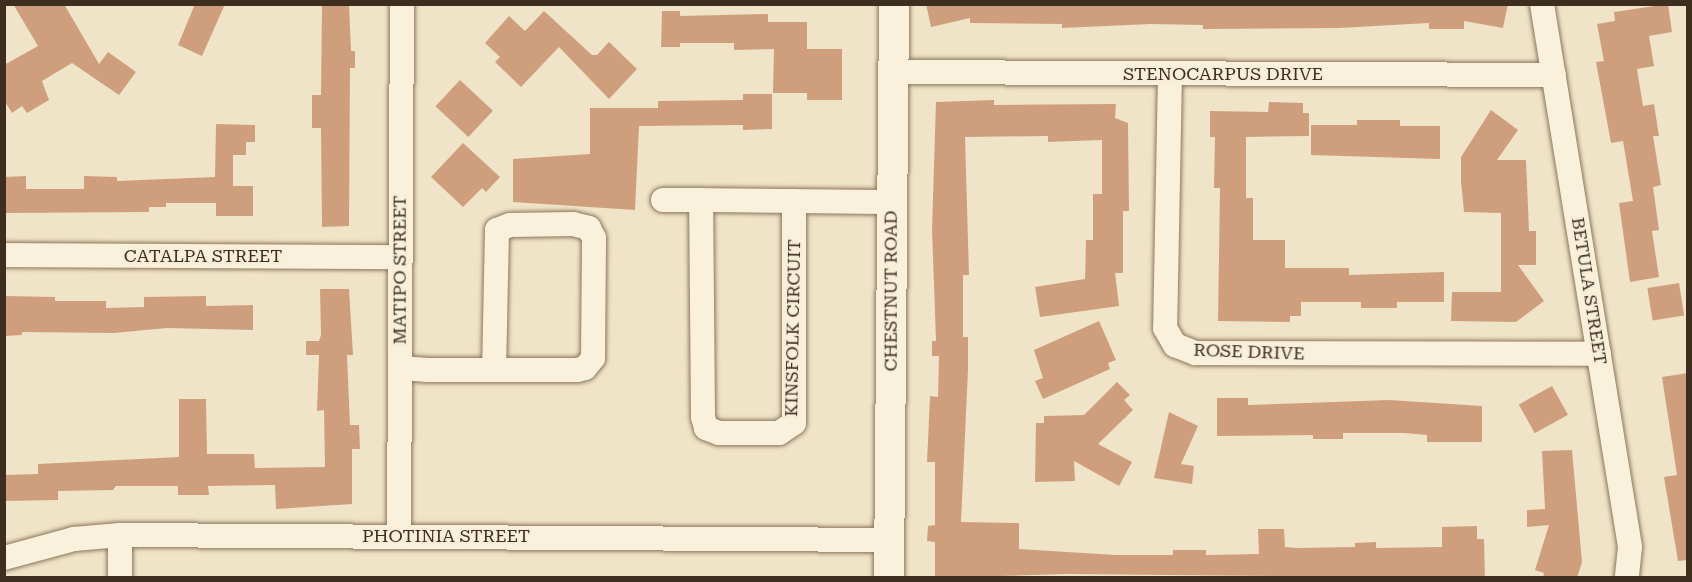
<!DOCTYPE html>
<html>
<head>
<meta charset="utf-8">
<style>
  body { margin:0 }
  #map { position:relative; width:1692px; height:582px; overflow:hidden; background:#f0e4c8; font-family:"Roboto Serif",serif }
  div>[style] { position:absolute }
  .building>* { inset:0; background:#cf9f7d; transform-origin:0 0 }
  .roads { filter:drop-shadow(0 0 2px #8d765c) drop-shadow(0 0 2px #8d765c) }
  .minor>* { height:24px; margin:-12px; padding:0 12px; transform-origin:12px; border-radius:12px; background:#faf1dc }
  .tertiary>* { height:30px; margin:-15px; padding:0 15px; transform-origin:15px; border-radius:15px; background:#faf1dc }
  span { translate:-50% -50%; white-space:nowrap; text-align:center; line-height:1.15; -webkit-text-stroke:4.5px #f7eed8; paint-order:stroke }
  .street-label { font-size:18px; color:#3d2e20 }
  .frame { position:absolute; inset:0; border:6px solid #3d2e20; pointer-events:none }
</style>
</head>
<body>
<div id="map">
  <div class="building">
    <i style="clip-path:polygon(13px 4px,64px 4px,99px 64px,108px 52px,136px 72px,119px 95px,72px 63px,42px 81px,49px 100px,27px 113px,22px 106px,12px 113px,4px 100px,4px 65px,38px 46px)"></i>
    <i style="clip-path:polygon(195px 4px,225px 4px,202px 56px,178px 45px)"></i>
    <i style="clip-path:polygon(322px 4px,349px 4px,351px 51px,355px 51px,355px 68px,350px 68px,349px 226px,322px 227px,321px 128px,312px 128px,312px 95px,321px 95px)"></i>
    <i style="clip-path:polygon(926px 4px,1508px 4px,1503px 28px,1464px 21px,1464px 29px,1429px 29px,1429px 23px,1339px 28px,1203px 29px,1203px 25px,1151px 24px,1062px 28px,1062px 24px,970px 23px,970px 18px,931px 27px)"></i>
    <i style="clip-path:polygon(1668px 4px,1672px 32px,1649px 36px,1654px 66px,1637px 69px,1643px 106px,1654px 104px,1659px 136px,1653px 136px,1661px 185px,1653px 187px,1659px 230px,1652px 231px,1659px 277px,1630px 282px,1619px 203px,1633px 201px,1623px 141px,1611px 143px,1596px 62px,1604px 61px,1597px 24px,1615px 21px,1614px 12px)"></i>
    <i style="clip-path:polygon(544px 11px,592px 55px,597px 55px,609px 42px,637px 69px,609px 99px,559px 47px,521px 87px,495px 62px,500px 57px,485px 43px,509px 16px,525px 31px)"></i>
    <i style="clip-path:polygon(662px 11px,680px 11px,680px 16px,768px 14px,768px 22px,807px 22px,807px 49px,842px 49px,842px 100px,807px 100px,807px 93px,773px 93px,774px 49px,734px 50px,734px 43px,680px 43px,680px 47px,661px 47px)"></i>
    <i style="left:460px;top:80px;width:45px;height:36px;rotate:43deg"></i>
    <i style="clip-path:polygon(743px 94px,772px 94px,772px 129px,743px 130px,743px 125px,639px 126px,635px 210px,513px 202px,513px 159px,590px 154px,590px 108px,658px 108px,658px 101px,743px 100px)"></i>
    <i style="clip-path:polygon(994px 100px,994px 105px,1116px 104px,1115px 118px,1128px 123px,1129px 211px,1123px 211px,1123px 273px,1115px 273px,1119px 306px,1040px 317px,1035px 287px,1085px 279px,1086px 240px,1093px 240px,1093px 194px,1102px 194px,1102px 140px,1048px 142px,1048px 136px,965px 137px,969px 275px,963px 275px,963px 337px,968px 337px,968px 370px,961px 522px,1019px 523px,1019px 549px,1115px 555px,1173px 555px,1173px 550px,1206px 550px,1206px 555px,1259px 554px,1258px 529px,1284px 529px,1285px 547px,1297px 548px,1355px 547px,1355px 543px,1376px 542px,1376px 548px,1442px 547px,1442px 527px,1477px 526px,1477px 539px,1484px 539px,1485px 578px,1066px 574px,935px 578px,935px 542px,927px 541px,928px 526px,935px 525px,935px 462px,927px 462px,930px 396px,938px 397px,939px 356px,932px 356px,932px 341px,936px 341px,932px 229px,936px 102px)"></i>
    <i style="clip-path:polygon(1269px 102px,1303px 103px,1303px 113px,1309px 113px,1309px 136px,1246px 137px,1246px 198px,1253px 198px,1253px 240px,1285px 240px,1285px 268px,1349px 268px,1349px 275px,1444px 272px,1444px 302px,1397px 302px,1397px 308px,1361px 308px,1361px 302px,1301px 302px,1301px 316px,1290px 316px,1290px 322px,1218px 321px,1220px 188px,1214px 188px,1215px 137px,1210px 137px,1210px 111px,1268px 112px)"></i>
    <i style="clip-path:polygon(1491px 110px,1518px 130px,1497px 160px,1526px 160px,1529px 231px,1536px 231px,1536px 265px,1518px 265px,1544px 301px,1516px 322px,1451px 321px,1452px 292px,1501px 292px,1501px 213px,1464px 212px,1461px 181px,1461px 157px)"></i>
    <i style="clip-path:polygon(1357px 120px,1400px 120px,1400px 126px,1440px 126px,1440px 159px,1311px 155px,1311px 125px,1357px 125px)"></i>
    <i style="clip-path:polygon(216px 124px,255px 125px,255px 142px,246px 142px,246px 155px,233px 155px,233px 186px,253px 186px,253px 216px,216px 216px,216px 203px,166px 203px,166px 207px,149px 207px,149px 212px,4px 213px,4px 177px,26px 176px,26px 189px,84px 189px,84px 176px,117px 177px,117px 181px,215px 177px)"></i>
    <i style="clip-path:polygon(463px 143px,500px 177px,486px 192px,482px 188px,463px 207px,431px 177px)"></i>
    <i style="left:1679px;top:283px;width:33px;height:32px;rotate:81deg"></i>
    <i style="clip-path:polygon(320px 289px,349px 289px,353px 355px,347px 355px,350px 425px,359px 425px,360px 449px,352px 449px,352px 504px,276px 509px,275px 485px,208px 486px,209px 495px,178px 495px,178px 486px,116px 486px,113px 490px,58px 491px,58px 500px,4px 501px,4px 475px,38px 474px,38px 464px,179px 457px,179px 399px,206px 399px,207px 454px,254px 454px,255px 468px,325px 467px,324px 410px,317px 411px,319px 355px,306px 355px,306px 341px,319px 341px,321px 335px)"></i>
    <i style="clip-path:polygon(6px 296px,55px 297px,55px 301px,106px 301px,106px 308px,144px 307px,144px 297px,206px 296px,206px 306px,253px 305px,253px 330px,167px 328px,114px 333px,22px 332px,22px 335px,4px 336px)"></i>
    <i style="clip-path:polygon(1099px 321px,1116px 360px,1108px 363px,1110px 369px,1043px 399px,1035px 381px,1043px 378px,1034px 350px)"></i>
    <i style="clip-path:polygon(1688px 373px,1688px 560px,1678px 561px,1664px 477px,1677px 475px,1662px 377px)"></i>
    <i style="clip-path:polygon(1117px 382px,1130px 395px,1124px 400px,1133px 410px,1098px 444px,1132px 462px,1119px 486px,1074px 461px,1075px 481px,1035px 482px,1036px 423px,1044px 423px,1044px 416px,1084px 415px)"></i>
    <i style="left:1552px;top:386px;width:33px;height:38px;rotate:61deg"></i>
    <i style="clip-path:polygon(1217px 398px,1248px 398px,1248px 405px,1389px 400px,1482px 406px,1482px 442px,1427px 442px,1427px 435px,1404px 433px,1343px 433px,1343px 439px,1313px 439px,1313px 435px,1217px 436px)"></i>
    <i style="clip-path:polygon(1169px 412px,1198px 426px,1181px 464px,1194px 466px,1192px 484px,1154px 478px)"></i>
    <i style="clip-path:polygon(1572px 450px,1582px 562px,1577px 578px,1543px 578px,1544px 573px,1535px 570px,1549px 525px,1527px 527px,1527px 510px,1545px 509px,1542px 451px)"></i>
  </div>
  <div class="roads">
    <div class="minor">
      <i style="left:1542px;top:4px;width:550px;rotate:80.79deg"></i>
      <i style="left:1630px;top:547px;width:31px;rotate:96deg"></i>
      <i style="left:893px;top:72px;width:661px;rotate:0.26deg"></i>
      <i style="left:1170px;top:74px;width:254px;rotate:91.1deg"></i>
      <i style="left:1165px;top:328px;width:20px;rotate:60deg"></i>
      <i style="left:1175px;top:345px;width:22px;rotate:22deg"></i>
      <i style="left:1195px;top:353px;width:404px;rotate:0.1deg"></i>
      <i style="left:663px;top:200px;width:38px"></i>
      <i style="left:794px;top:201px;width:222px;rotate:90deg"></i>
      <i style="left:794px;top:423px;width:18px;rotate:146deg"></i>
      <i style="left:779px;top:433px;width:60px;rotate:180deg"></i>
      <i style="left:719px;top:433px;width:14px;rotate:-159deg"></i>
      <i style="left:706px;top:428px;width:11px;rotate:-105deg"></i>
      <i style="left:703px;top:417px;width:217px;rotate:-90.5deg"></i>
      <i style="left:701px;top:200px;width:191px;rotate:0.6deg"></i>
      <i style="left:4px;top:255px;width:397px;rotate:0.3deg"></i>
      <i style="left:400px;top:368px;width:28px;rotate:4deg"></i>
      <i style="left:428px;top:370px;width:149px"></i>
      <i style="left:577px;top:370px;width:8px;rotate:-14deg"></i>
      <i style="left:585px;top:368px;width:13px;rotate:-51deg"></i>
      <i style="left:593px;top:358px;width:120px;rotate:-89.5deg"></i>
      <i style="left:594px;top:238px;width:11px;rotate:-117deg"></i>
      <i style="left:589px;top:228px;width:16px;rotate:-166deg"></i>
      <i style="left:573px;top:224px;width:63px;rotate:179.1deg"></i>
      <i style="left:510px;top:225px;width:14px;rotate:159deg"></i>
      <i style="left:497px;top:230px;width:140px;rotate:91.2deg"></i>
      <i style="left:399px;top:535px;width:531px;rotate:-89.68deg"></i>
      <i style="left:4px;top:558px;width:73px;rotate:-15.2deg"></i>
      <i style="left:74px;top:539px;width:46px;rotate:-5deg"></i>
      <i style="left:120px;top:535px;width:769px;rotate:0.37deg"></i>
      <i style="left:120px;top:578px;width:43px;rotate:-90deg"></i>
    </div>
    <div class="tertiary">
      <i style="left:889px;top:578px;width:574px;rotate:-89.5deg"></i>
    </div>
  </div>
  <div class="street-label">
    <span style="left:1223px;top:74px">STENOCARPUS DRIVE</span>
    <span style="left:203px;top:256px">CATALPA STREET</span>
    <span style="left:400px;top:270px;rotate:-90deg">MATIPO STREET</span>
    <span style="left:891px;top:291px;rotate:-90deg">CHESTNUT ROAD</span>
    <span style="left:1589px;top:291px;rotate:81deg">BETULA STREET</span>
    <span style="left:793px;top:328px;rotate:-89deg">KINSFOLK CIRCUIT</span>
    <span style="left:1249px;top:352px;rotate:2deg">ROSE DRIVE</span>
    <span style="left:446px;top:536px">PHOTINIA STREET</span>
  </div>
  <div class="frame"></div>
</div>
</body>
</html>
